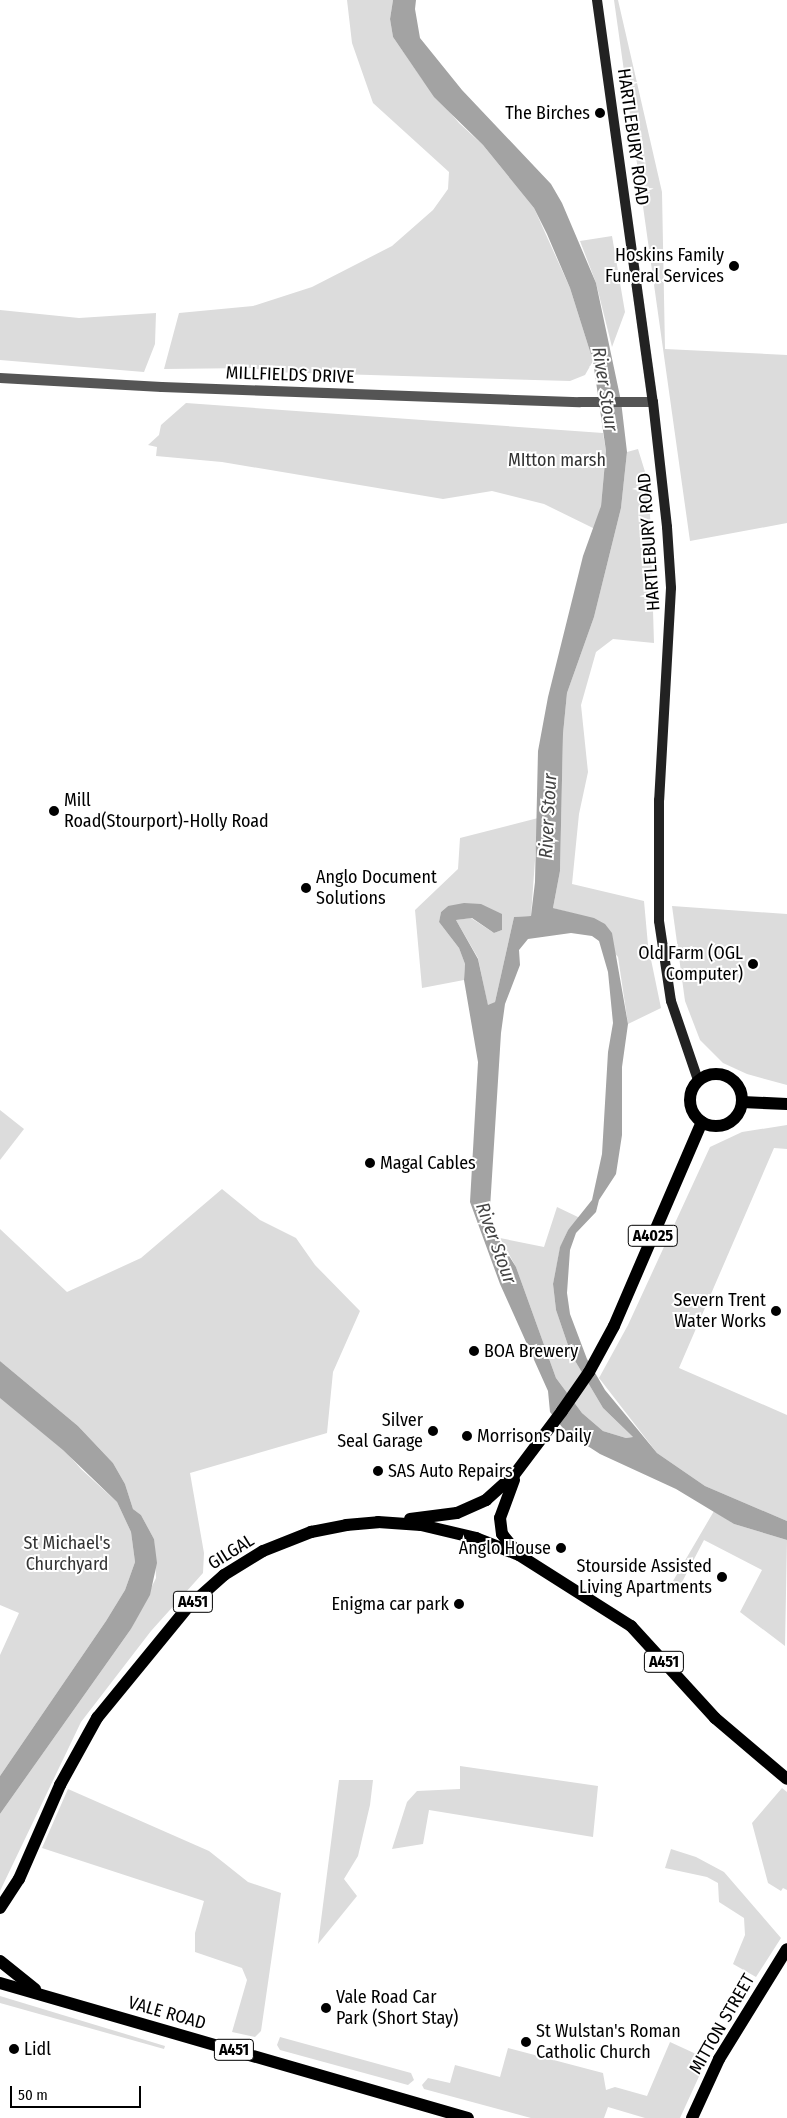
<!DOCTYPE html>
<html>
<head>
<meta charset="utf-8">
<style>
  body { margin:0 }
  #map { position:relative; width:787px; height:2118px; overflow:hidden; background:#fff; font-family:"Fira Sans Condensed",sans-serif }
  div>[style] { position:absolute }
  .green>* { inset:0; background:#dcdcdc }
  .water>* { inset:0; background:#a3a3a3 }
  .tertiary>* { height:10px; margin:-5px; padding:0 5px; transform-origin:5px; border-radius:5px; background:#555 }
  .secondary>* { height:10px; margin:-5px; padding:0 5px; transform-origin:5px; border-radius:5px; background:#222 }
  .primary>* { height:12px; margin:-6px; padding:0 6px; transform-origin:6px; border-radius:6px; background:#000 }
  .primary>.ring { margin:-6px; padding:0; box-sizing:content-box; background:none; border:12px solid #000; border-radius:50% }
  .dots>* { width:14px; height:14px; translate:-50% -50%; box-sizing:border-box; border:2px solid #fff; border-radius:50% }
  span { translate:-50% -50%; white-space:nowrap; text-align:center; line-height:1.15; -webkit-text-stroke:4px #fff; paint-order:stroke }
  .shield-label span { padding:1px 4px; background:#fff; border:1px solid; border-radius:4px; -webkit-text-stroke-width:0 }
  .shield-label { font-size:16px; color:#000; font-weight:700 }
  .poi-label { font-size:18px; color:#000 }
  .right { translate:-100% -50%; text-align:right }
  .left { translate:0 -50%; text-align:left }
  .street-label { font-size:18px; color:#000 }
  .park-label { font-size:18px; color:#333 }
  .water-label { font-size:19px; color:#444; font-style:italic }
  .scale { position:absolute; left:10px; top:2086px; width:131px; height:22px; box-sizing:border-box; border:2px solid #000; border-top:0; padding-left:6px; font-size:15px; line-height:18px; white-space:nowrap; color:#000; -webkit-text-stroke:4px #fff; paint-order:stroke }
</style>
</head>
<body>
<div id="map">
  <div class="green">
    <i style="clip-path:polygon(347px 0,393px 0,390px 19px,393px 37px,422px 79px,459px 123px,483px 145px,534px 208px,570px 288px,593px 361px,585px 375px,570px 381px,272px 372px,251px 368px,164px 369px,179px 313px,253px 306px,312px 287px,392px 246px,433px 210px,448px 189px,449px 172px,373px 103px,352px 43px)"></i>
    <i style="clip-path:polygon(614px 0,618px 0,662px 192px,665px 349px,787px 355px,787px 523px,690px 541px)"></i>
    <i style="clip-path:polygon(612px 236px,625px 312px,612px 347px,596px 283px,580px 241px)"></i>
    <i style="clip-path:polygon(0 310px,79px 318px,156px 313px,155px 344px,144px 372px,0 360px)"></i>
    <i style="clip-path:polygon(186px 403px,603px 433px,606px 451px,601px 506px,595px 529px,544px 504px,492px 491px,443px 499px,222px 462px,156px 456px,157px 447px,148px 445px,159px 435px,161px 425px)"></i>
    <i style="clip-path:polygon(638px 449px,646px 475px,650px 512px,654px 643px,613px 639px,596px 652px,581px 705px,588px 772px,579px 814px,572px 884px,644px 901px,648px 945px,661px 1008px,628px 1024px,618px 957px,579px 915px,553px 908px,560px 871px,563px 734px,567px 693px,594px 617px,621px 508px,627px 452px)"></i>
    <i style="clip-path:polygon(538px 818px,531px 916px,514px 917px,495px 1002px,488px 1006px,478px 958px,456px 920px,471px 918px,494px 933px,502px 930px,448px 906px,441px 912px,439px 922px,459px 948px,465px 964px,464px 980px,422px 988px,415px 910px,458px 869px,460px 838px)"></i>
    <i style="clip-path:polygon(672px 906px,787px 914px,787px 1085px,747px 1074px,723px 1063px,700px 1040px,685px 1001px)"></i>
    <i style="clip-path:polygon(0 1110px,24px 1129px,0 1160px)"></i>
    <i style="clip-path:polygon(787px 1125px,787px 1149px,774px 1148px,679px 1368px,787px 1415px,787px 1521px,705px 1486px,657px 1453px,599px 1378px,628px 1325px,710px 1147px,742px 1132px)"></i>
    <i style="clip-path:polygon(222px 1189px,260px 1220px,296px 1238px,315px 1265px,360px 1311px,333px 1372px,327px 1433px,190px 1473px,204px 1553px,203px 1573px,151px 1631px,81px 1722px,0 1891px,0 1814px,131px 1629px,156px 1578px,154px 1539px,141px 1515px,133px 1509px,125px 1484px,113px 1463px,78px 1426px,0 1361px,0 1229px,67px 1292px,141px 1258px)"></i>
    <i style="clip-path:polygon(557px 1207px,580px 1218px,568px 1230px,560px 1248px,553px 1284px,556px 1310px,571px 1354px,603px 1408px,633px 1437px,626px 1438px,603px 1431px,582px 1413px,556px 1378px,516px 1267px,500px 1238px,544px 1247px)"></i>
    <i style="clip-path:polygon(0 1377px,81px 1469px,117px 1502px,131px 1532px,135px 1562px,125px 1590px,106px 1621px,0 1776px,0 1655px,19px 1613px,0 1605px)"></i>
    <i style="clip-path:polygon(714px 1511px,734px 1524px,787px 1540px,785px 1646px,740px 1612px,762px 1570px,704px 1540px,681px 1584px,673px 1581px)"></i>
    <i style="clip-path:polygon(460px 1766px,598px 1786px,593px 1837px,429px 1810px,423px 1844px,392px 1849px,407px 1802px,417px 1791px,460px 1789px)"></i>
    <i style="clip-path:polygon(339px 1780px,373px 1780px,370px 1805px,358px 1856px,344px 1879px,357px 1896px,318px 1944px)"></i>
    <i style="clip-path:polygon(782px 1788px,787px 1792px,787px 1890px,783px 1888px,781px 1891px,768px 1883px,752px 1823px)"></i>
    <i style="clip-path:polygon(68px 1789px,209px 1851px,248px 1882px,281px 1893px,261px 2031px,255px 2037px,232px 2032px,247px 1980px,242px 1968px,195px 1952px,195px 1933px,204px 1901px,42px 1848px)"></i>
    <i style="clip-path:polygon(671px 1849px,696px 1857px,724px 1872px,781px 1938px,756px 1977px,733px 1964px,745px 1935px,744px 1918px,719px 1902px,718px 1883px,707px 1877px,665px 1868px)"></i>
    <i style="clip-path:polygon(0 1996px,165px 2046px,164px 2049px,0 2003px)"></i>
    <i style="clip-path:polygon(280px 2037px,411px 2073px,414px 2080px,408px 2085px,280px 2050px,277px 2045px)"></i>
    <i style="clip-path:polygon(670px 2042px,707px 2059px,680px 2118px,645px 2118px,608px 2107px,604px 2118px,531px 2118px,424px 2089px,422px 2085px,428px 2078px,450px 2083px,455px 2065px,500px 2077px,508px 2048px,603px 2073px,606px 2090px,615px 2087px,647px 2096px)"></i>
  </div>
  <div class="water">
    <i style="clip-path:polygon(evenodd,393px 0,416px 0,415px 9px,420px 38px,462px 90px,551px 184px,562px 203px,596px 283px,621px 401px,627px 452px,621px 508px,594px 617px,567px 693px,563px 734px,560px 871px,553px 908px,594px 918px,605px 924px,612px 933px,628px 1024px,622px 1067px,622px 1135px,616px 1174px,599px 1200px,596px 1212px,576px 1233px,570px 1250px,567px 1293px,570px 1314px,587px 1359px,605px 1390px,657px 1453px,705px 1486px,787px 1521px,787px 1540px,734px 1524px,676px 1489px,600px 1454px,566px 1432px,550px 1412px,548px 1391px,500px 1284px,470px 1202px,478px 1062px,464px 980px,465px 964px,459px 948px,439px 922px,441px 912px,448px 906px,464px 903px,481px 904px,502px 914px,502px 930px,494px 933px,472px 918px,456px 920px,478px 959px,488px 1005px,495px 1002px,514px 917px,531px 916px,535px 882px,538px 751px,548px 697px,583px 556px,601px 506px,606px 451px,593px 361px,570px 288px,547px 234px,534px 208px,483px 145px,434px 97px,393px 37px,390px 19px,393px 0,571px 933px,592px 936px,599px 941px,608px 972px,613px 1023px,608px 1052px,602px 1154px,592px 1200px,568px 1230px,560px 1247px,553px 1284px,556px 1310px,571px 1354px,603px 1408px,633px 1437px,626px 1438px,603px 1431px,582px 1413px,556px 1378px,516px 1267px,489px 1224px,501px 1033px,505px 1004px,520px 965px,519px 950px,528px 939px,571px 933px)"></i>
    <i style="clip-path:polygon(0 1361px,78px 1426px,113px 1463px,125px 1484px,133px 1509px,141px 1515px,154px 1539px,157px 1563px,150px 1595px,131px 1629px,0 1814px,0 1776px,106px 1621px,125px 1590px,135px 1562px,131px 1532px,117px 1502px,63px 1450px,0 1398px)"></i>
  </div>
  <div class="tertiary">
    <i style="left:0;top:378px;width:162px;rotate:3.2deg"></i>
    <i style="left:162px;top:387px;width:418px;rotate:2.1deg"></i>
    <i style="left:580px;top:402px;width:73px"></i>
  </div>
  <div class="secondary">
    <i style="left:597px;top:0;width:406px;rotate:82.1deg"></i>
    <i style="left:653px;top:402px;width:126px;rotate:83.6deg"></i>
    <i style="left:667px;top:527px;width:61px;rotate:86.2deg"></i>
    <i style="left:671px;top:588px;width:212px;rotate:93.2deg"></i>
    <i style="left:659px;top:800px;width:121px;rotate:90deg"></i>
    <i style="left:659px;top:921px;width:81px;rotate:81.5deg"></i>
    <i style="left:671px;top:1001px;width:83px;rotate:71.1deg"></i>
  </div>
  <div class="primary">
    <i class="ring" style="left:690px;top:1074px;width:40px;height:40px"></i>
    <i style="left:742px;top:1102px;width:45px;rotate:2.5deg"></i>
    <i style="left:514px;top:1480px;width:40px;rotate:110.2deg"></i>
    <i style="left:500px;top:1518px;width:16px;rotate:83deg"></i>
    <i style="left:502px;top:1534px;width:21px;rotate:51deg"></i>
    <i style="left:410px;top:1519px;width:47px;rotate:-7.3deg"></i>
    <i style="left:457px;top:1513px;width:32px;rotate:-24deg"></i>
    <i style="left:486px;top:1500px;width:38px;rotate:-42deg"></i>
    <i style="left:514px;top:1475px;width:80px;rotate:-53.1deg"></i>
    <i style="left:562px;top:1411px;width:47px;rotate:-55.3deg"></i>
    <i style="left:589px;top:1372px;width:52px;rotate:-61.5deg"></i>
    <i style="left:614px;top:1326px;width:222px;rotate:-66.7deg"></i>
    <i style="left:0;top:1908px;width:35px;rotate:-57deg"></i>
    <i style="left:19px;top:1879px;width:103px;rotate:-66.4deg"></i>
    <i style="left:60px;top:1785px;width:77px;rotate:-61.1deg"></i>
    <i style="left:97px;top:1718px;width:142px;rotate:-50.7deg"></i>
    <i style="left:187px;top:1608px;width:50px;rotate:-41.7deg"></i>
    <i style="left:224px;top:1575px;width:46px;rotate:-31.6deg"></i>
    <i style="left:263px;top:1551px;width:52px;rotate:-21.6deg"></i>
    <i style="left:311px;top:1532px;width:36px;rotate:-11deg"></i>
    <i style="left:346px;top:1525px;width:32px;rotate:-5deg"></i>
    <i style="left:378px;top:1522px;width:43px;rotate:4deg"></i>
    <i style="left:421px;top:1525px;width:57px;rotate:13.3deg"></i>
    <i style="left:476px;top:1538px;width:46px;rotate:21.6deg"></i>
    <i style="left:519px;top:1555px;width:133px;rotate:32.4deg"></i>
    <i style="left:631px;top:1626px;width:125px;rotate:47.6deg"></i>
    <i style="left:715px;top:1718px;width:94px;rotate:40.3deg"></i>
    <i style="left:0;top:1961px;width:45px;rotate:38.7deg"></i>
    <i style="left:0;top:1983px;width:487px;rotate:16.1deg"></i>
    <i style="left:692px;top:2118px;width:65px;rotate:-65.4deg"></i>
    <i style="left:719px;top:2059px;width:129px;rotate:-58.3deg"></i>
  </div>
  <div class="dots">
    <i style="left:600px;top:113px;background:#000"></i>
    <i style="left:734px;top:266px;background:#000"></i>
    <i style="left:54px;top:811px;background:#000"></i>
    <i style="left:306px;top:888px;background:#000"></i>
    <i style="left:753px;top:964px;background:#000"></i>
    <i style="left:370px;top:1163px;background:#000"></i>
    <i style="left:776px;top:1311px;background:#000"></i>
    <i style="left:474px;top:1351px;background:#000"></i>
    <i style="left:433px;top:1431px;background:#000"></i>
    <i style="left:467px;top:1436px;background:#000"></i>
    <i style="left:378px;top:1471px;background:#000"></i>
    <i style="left:561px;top:1548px;background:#000"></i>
    <i style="left:722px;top:1577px;background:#000"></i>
    <i style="left:459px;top:1604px;background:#000"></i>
    <i style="left:326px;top:2008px;background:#000"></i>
    <i style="left:526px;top:2042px;background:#000"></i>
    <i style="left:14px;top:2049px;background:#000"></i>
  </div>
  <div class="shield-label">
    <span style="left:653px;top:1236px">A4025</span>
    <span style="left:193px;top:1602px">A451</span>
    <span style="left:664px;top:1662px">A451</span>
    <span style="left:234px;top:2050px">A451</span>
  </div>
  <div class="poi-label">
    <span class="right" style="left:590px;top:113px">The Birches</span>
    <span class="right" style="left:724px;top:266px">Hoskins Family<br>Funeral Services</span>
    <span class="left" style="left:64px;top:811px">Mill<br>Road(Stourport)-Holly Road</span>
    <span class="left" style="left:316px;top:888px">Anglo Document<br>Solutions</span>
    <span class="right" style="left:743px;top:964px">Old Farm (OGL<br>Computer)</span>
    <span class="left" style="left:380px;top:1163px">Magal Cables</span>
    <span class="right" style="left:766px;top:1311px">Severn Trent<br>Water Works</span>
    <span class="left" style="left:484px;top:1351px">BOA Brewery</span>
    <span class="right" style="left:423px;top:1431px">Silver<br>Seal Garage</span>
    <span class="left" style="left:477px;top:1436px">Morrisons Daily</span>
    <span class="left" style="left:388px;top:1471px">SAS Auto Repairs</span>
    <span class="right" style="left:551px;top:1548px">Anglo House</span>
    <span class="right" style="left:712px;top:1577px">Stourside Assisted<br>Living Apartments</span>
    <span class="right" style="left:449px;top:1604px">Enigma car park</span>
    <span class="left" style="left:336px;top:2008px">Vale Road Car<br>Park (Short Stay)</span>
    <span class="left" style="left:536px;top:2042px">St Wulstan's Roman<br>Catholic Church</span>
    <span class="left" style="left:24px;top:2049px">Lidl</span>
  </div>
  <div class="street-label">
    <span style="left:633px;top:137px;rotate:82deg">HARTLEBURY ROAD</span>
    <span style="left:290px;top:375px;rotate:2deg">MILLFIELDS DRIVE</span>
    <span style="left:649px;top:542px;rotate:-94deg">HARTLEBURY ROAD</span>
    <span style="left:231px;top:1552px;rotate:-32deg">GILGAL</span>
    <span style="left:167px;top:2013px;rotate:16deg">VALE ROAD</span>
    <span style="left:722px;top:2024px;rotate:-60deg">MITTON STREET</span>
  </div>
  <div class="park-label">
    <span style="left:557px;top:460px">MItton marsh</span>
    <span style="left:67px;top:1554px">St Michael's<br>Churchyard</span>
  </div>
  <div class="water-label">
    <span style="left:605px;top:389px;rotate:81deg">River Stour</span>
    <span style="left:548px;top:816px;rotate:-87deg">River Stour</span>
    <span style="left:496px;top:1243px;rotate:70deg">River Stour</span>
  </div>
  <div class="scale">50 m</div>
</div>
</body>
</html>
